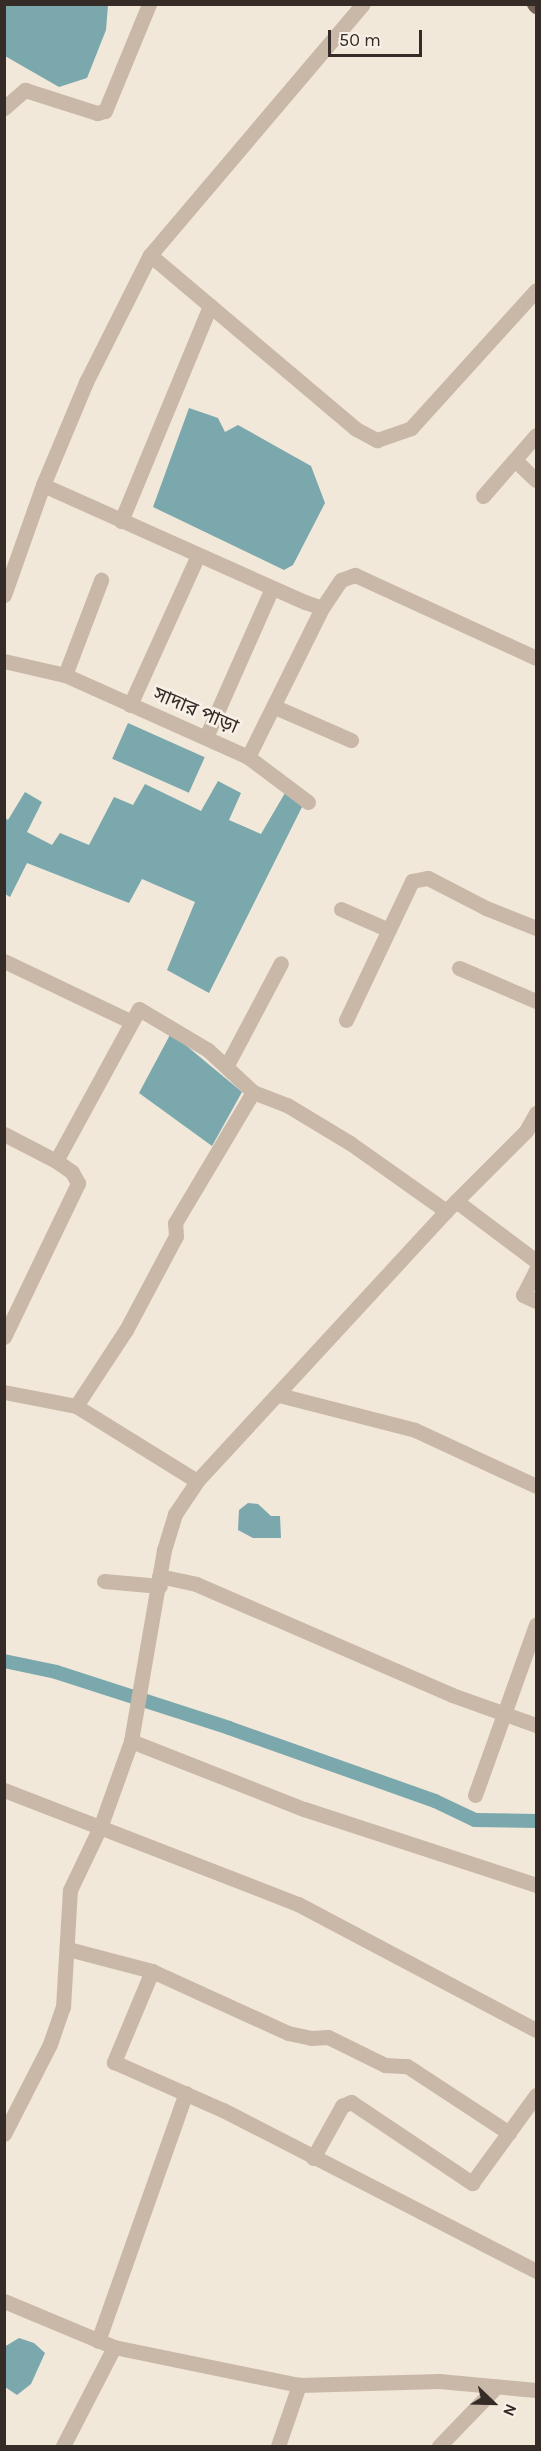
<!DOCTYPE html>
<html>
<head>
<meta charset="utf-8">
<style>
  body { margin:0 }
  #map { position:relative; width:541px; height:2451px; overflow:hidden; background:#f1e8da; font-family:Karla,"Noto Sans Bengali",sans-serif }
  div>[style] { position:absolute }
  .water>* { inset:0; background:#7aa8ad; transform-origin:0 0 }
  .canal>* { height:14px; margin:-7px; padding:0 7px; transform-origin:7px; border-radius:7px; background:#7aa8ad }
  .minor>* { height:15px; margin:-7.5px; padding:0 7.5px; transform-origin:7.5px; border-radius:7.5px; background:#c9b8a7 }
  .major>* { height:15px; margin:-7.5px; padding:0 7.5px; transform-origin:7.5px; border-radius:7.5px; background:#776459 }
  span { translate:-50% -50%; white-space:nowrap; text-align:center; line-height:1.15; -webkit-text-stroke:5px #f9f1e7; paint-order:stroke }
  .street-label { font-size:20px; color:#352c27 }
  .frame { position:absolute; inset:0; border:6px solid #352c27; pointer-events:none }
  .north { position:absolute; left:463px; top:2373px; width:60px; height:60px; -webkit-text-stroke:4px #f9f1e7; paint-order:stroke; rotate:113deg; font-size:16px; font-weight:700; line-height:24px; text-align:center; color:#352c27 }
  .north::after { content:''; display:block; margin:auto; width:21px; height:27px; background:#352c27; clip-path:polygon(50% 0,100% 100%,50% 72%,0 100%) }
  .scale { position:absolute; left:328px; top:30px; width:94px; height:27px; box-sizing:border-box; border:3px solid #352c27; border-top:0; padding-left:8px; font-size:18px; line-height:21px; white-space:nowrap; color:#352c27; -webkit-text-stroke:4px #f9f1e7; paint-order:stroke }
</style>
</head>
<body>
<div id="map">
  <div class="water">
    <i style="clip-path:polygon(5px 4px,108px 5px,106px 30px,87px 78px,59px 87px,5px 56px)"></i>
    <i style="clip-path:polygon(189px 408px,218px 418px,225px 432px,238px 425px,311px 466px,325px 503px,293px 565px,284px 570px,153px 507px)"></i>
    <i style="left:128px;top:723px;width:84px;height:39px;rotate:24deg"></i>
    <i style="clip-path:polygon(218px 781px,241px 793px,229px 820px,261px 834px,285px 793px,303px 805px,209px 993px,167px 970px,195px 902px,142px 879px,129px 903px,27px 863px,10px 897px,5px 894px,5px 818px,8px 820px,25px 792px,42px 802px,27px 832px,52px 845px,60px 833px,89px 845px,114px 797px,133px 805px,145px 784px,201px 811px)"></i>
    <i style="clip-path:polygon(171px 1033px,242px 1092px,212px 1146px,139px 1093px)"></i>
    <i style="clip-path:polygon(248px 1503px,258px 1504px,271px 1516px,280px 1516px,281px 1538px,253px 1538px,238px 1530px,239px 1510px)"></i>
    <i style="clip-path:polygon(19px 2338px,34px 2343px,45px 2353px,31px 2384px,17px 2395px,5px 2387px,4px 2347px)"></i>
  </div>
  <div class="canal">
    <i style="left:4px;top:1661px;width:53px;rotate:11.9deg"></i>
    <i style="left:56px;top:1672px;width:182px;rotate:17.9deg"></i>
    <i style="left:229px;top:1728px;width:219px;rotate:19.5deg"></i>
    <i style="left:435px;top:1801px;width:44px;rotate:25.4deg"></i>
    <i style="left:475px;top:1820px;width:61px;rotate:0.9deg"></i>
  </div>
  <div class="minor">
    <i style="left:4px;top:108px;width:28px;rotate:-41deg"></i>
    <i style="left:25px;top:90px;width:76px;rotate:17.7deg"></i>
    <i style="left:97px;top:113px;width:8px;rotate:-14deg"></i>
    <i style="left:105px;top:111px;width:116px;rotate:-67.6deg"></i>
    <i style="left:150px;top:255px;width:270px;rotate:40.2deg"></i>
    <i style="left:356px;top:429px;width:24px;rotate:28deg"></i>
    <i style="left:377px;top:440px;width:36px;rotate:-19deg"></i>
    <i style="left:411px;top:428px;width:186px;rotate:-47.8deg"></i>
    <i style="left:515px;top:460px;width:29px;rotate:44deg"></i>
    <i style="left:43px;top:485px;width:287px;rotate:24.1deg"></i>
    <i style="left:305px;top:602px;width:18px;rotate:19deg"></i>
    <i style="left:322px;top:608px;width:34px;rotate:-56deg"></i>
    <i style="left:341px;top:580px;width:15px;rotate:-20deg"></i>
    <i style="left:355px;top:575px;width:199px;rotate:24.6deg"></i>
    <i style="left:483px;top:496px;width:81px;rotate:-49deg"></i>
    <i style="left:121px;top:521px;width:233px;rotate:-67.5deg"></i>
    <i style="left:4px;top:595px;width:117px;rotate:-70.5deg"></i>
    <i style="left:43px;top:485px;width:112px;rotate:-67.3deg"></i>
    <i style="left:86px;top:382px;width:142px;rotate:-63.3deg"></i>
    <i style="left:150px;top:255px;width:329px;rotate:-49.7deg"></i>
    <i style="left:4px;top:661px;width:63px;rotate:12.9deg"></i>
    <i style="left:65px;top:675px;width:201px;rotate:24.1deg"></i>
    <i style="left:248px;top:757px;width:166px;rotate:-63.6deg"></i>
    <i style="left:65px;top:675px;width:102px;rotate:-69.2deg"></i>
    <i style="left:130px;top:705px;width:165px;rotate:-65.6deg"></i>
    <i style="left:275px;top:707px;width:83px;rotate:23.5deg"></i>
    <i style="left:206px;top:737px;width:163px;rotate:-66.1deg"></i>
    <i style="left:248px;top:757px;width:75px;rotate:36.9deg"></i>
    <i style="left:341px;top:909px;width:52px;rotate:23.6deg"></i>
    <i style="left:4px;top:961px;width:140px;rotate:25.5deg"></i>
    <i style="left:459px;top:968px;width:84px;rotate:23.2deg"></i>
    <i style="left:346px;top:1020px;width:154px;rotate:-64.6deg"></i>
    <i style="left:412px;top:881px;width:16px;rotate:-11deg"></i>
    <i style="left:428px;top:878px;width:65px;rotate:27.3deg"></i>
    <i style="left:486px;top:908px;width:54px;rotate:21.8deg"></i>
    <i style="left:227px;top:1065px;width:115px;rotate:-62.1deg"></i>
    <i style="left:4px;top:1134px;width:59px;rotate:27.4deg"></i>
    <i style="left:56px;top:1161px;width:173px;rotate:-61.4deg"></i>
    <i style="left:139px;top:1009px;width:80px;rotate:30.7deg"></i>
    <i style="left:208px;top:1050px;width:62px;rotate:43deg"></i>
    <i style="left:253px;top:1092px;width:36px;rotate:21deg"></i>
    <i style="left:287px;top:1105px;width:74px;rotate:31.1deg"></i>
    <i style="left:350px;top:1143px;width:118px;rotate:35.3deg"></i>
    <i style="left:456px;top:1201px;width:100px;rotate:36.9deg"></i>
    <i style="left:536px;top:1270px;width:28px;rotate:117deg"></i>
    <i style="left:523px;top:1295px;width:14px;rotate:25deg"></i>
    <i style="left:4px;top:1337px;width:171px;rotate:-64.3deg"></i>
    <i style="left:78px;top:1183px;width:13px;rotate:-119deg"></i>
    <i style="left:72px;top:1172px;width:19px;rotate:-145deg"></i>
    <i style="left:4px;top:1392px;width:73px;rotate:11deg"></i>
    <i style="left:76px;top:1406px;width:91px;rotate:-56.7deg"></i>
    <i style="left:126px;top:1330px;width:106px;rotate:-62deg"></i>
    <i style="left:176px;top:1236px;width:13px;rotate:-94deg"></i>
    <i style="left:175px;top:1223px;width:152px;rotate:-59.2deg"></i>
    <i style="left:279px;top:1395px;width:140px;rotate:14.4deg"></i>
    <i style="left:415px;top:1430px;width:133px;rotate:24.8deg"></i>
    <i style="left:76px;top:1406px;width:142px;rotate:31.8deg"></i>
    <i style="left:159px;top:1576px;width:38px;rotate:12deg"></i>
    <i style="left:196px;top:1584px;width:279px;rotate:23.4deg"></i>
    <i style="left:452px;top:1695px;width:89px;rotate:19.7deg"></i>
    <i style="left:104px;top:1581px;width:56px;rotate:5.1deg"></i>
    <i style="left:131px;top:1741px;width:186px;rotate:21.5deg"></i>
    <i style="left:304px;top:1809px;width:244px;rotate:18.1deg"></i>
    <i style="left:4px;top:1790px;width:315px;rotate:21.2deg"></i>
    <i style="left:298px;top:1904px;width:269px;rotate:27.9deg"></i>
    <i style="left:475px;top:1795px;width:181px;rotate:-70.3deg"></i>
    <i style="left:68px;top:1949px;width:87px;rotate:14.7deg"></i>
    <i style="left:152px;top:1971px;width:99px;rotate:112.7deg"></i>
    <i style="left:114px;top:2062px;width:119px;rotate:23.8deg"></i>
    <i style="left:223px;top:2110px;width:352px;rotate:27.2deg"></i>
    <i style="left:152px;top:1971px;width:149px;rotate:24.5deg"></i>
    <i style="left:288px;top:2033px;width:24px;rotate:12deg"></i>
    <i style="left:311px;top:2038px;width:17px;rotate:-3deg"></i>
    <i style="left:328px;top:2037px;width:64px;rotate:26.2deg"></i>
    <i style="left:385px;top:2065px;width:22px;rotate:3deg"></i>
    <i style="left:407px;top:2066px;width:122px;rotate:33.3deg"></i>
    <i style="left:4px;top:2134px;width:101px;rotate:-62.9deg"></i>
    <i style="left:50px;top:2044px;width:39px;rotate:-71deg"></i>
    <i style="left:63px;top:2007px;width:117px;rotate:-86.6deg"></i>
    <i style="left:70px;top:1890px;width:72px;rotate:-64.5deg"></i>
    <i style="left:101px;top:1825px;width:89px;rotate:-70.3deg"></i>
    <i style="left:131px;top:1741px;width:194px;rotate:-80.2deg"></i>
    <i style="left:164px;top:1550px;width:38px;rotate:-73deg"></i>
    <i style="left:175px;top:1514px;width:40px;rotate:-56deg"></i>
    <i style="left:197px;top:1481px;width:367px;rotate:-47.3deg"></i>
    <i style="left:446px;top:1211px;width:113px;rotate:-45deg"></i>
    <i style="left:526px;top:1131px;width:21px;rotate:-61deg"></i>
    <i style="left:313px;top:2158px;width:60px;rotate:-60.9deg"></i>
    <i style="left:342px;top:2106px;width:10px;rotate:-24deg"></i>
    <i style="left:351px;top:2102px;width:146px;rotate:33.8deg"></i>
    <i style="left:472px;top:2183px;width:109px;rotate:-54deg"></i>
    <i style="left:4px;top:2301px;width:119px;rotate:22.7deg"></i>
    <i style="left:114px;top:2347px;width:189px;rotate:11.6deg"></i>
    <i style="left:299px;top:2385px;width:140px;rotate:-1.6deg"></i>
    <i style="left:439px;top:2381px;width:97px;rotate:5.3deg"></i>
    <i style="left:98px;top:2341px;width:263px;rotate:-70.5deg"></i>
    <i style="left:63px;top:2446px;width:111px;rotate:-62.7deg"></i>
    <i style="left:278px;top:2446px;width:65px;rotate:-71deg"></i>
    <i style="left:439px;top:2446px;width:82px;rotate:-46deg"></i>
  </div>
  <div class="major">
    <i style="left:534px;top:4px;width:3px;rotate:45deg"></i>
  </div>
  <div class="street-label">
    <span style="left:196px;top:710px;rotate:23deg">সাদার পাড়া</span>
  </div>
  <div class="frame"></div>
  <div class="north">N</div>
  <div class="scale">50 m</div>
</div>
</body>
</html>
